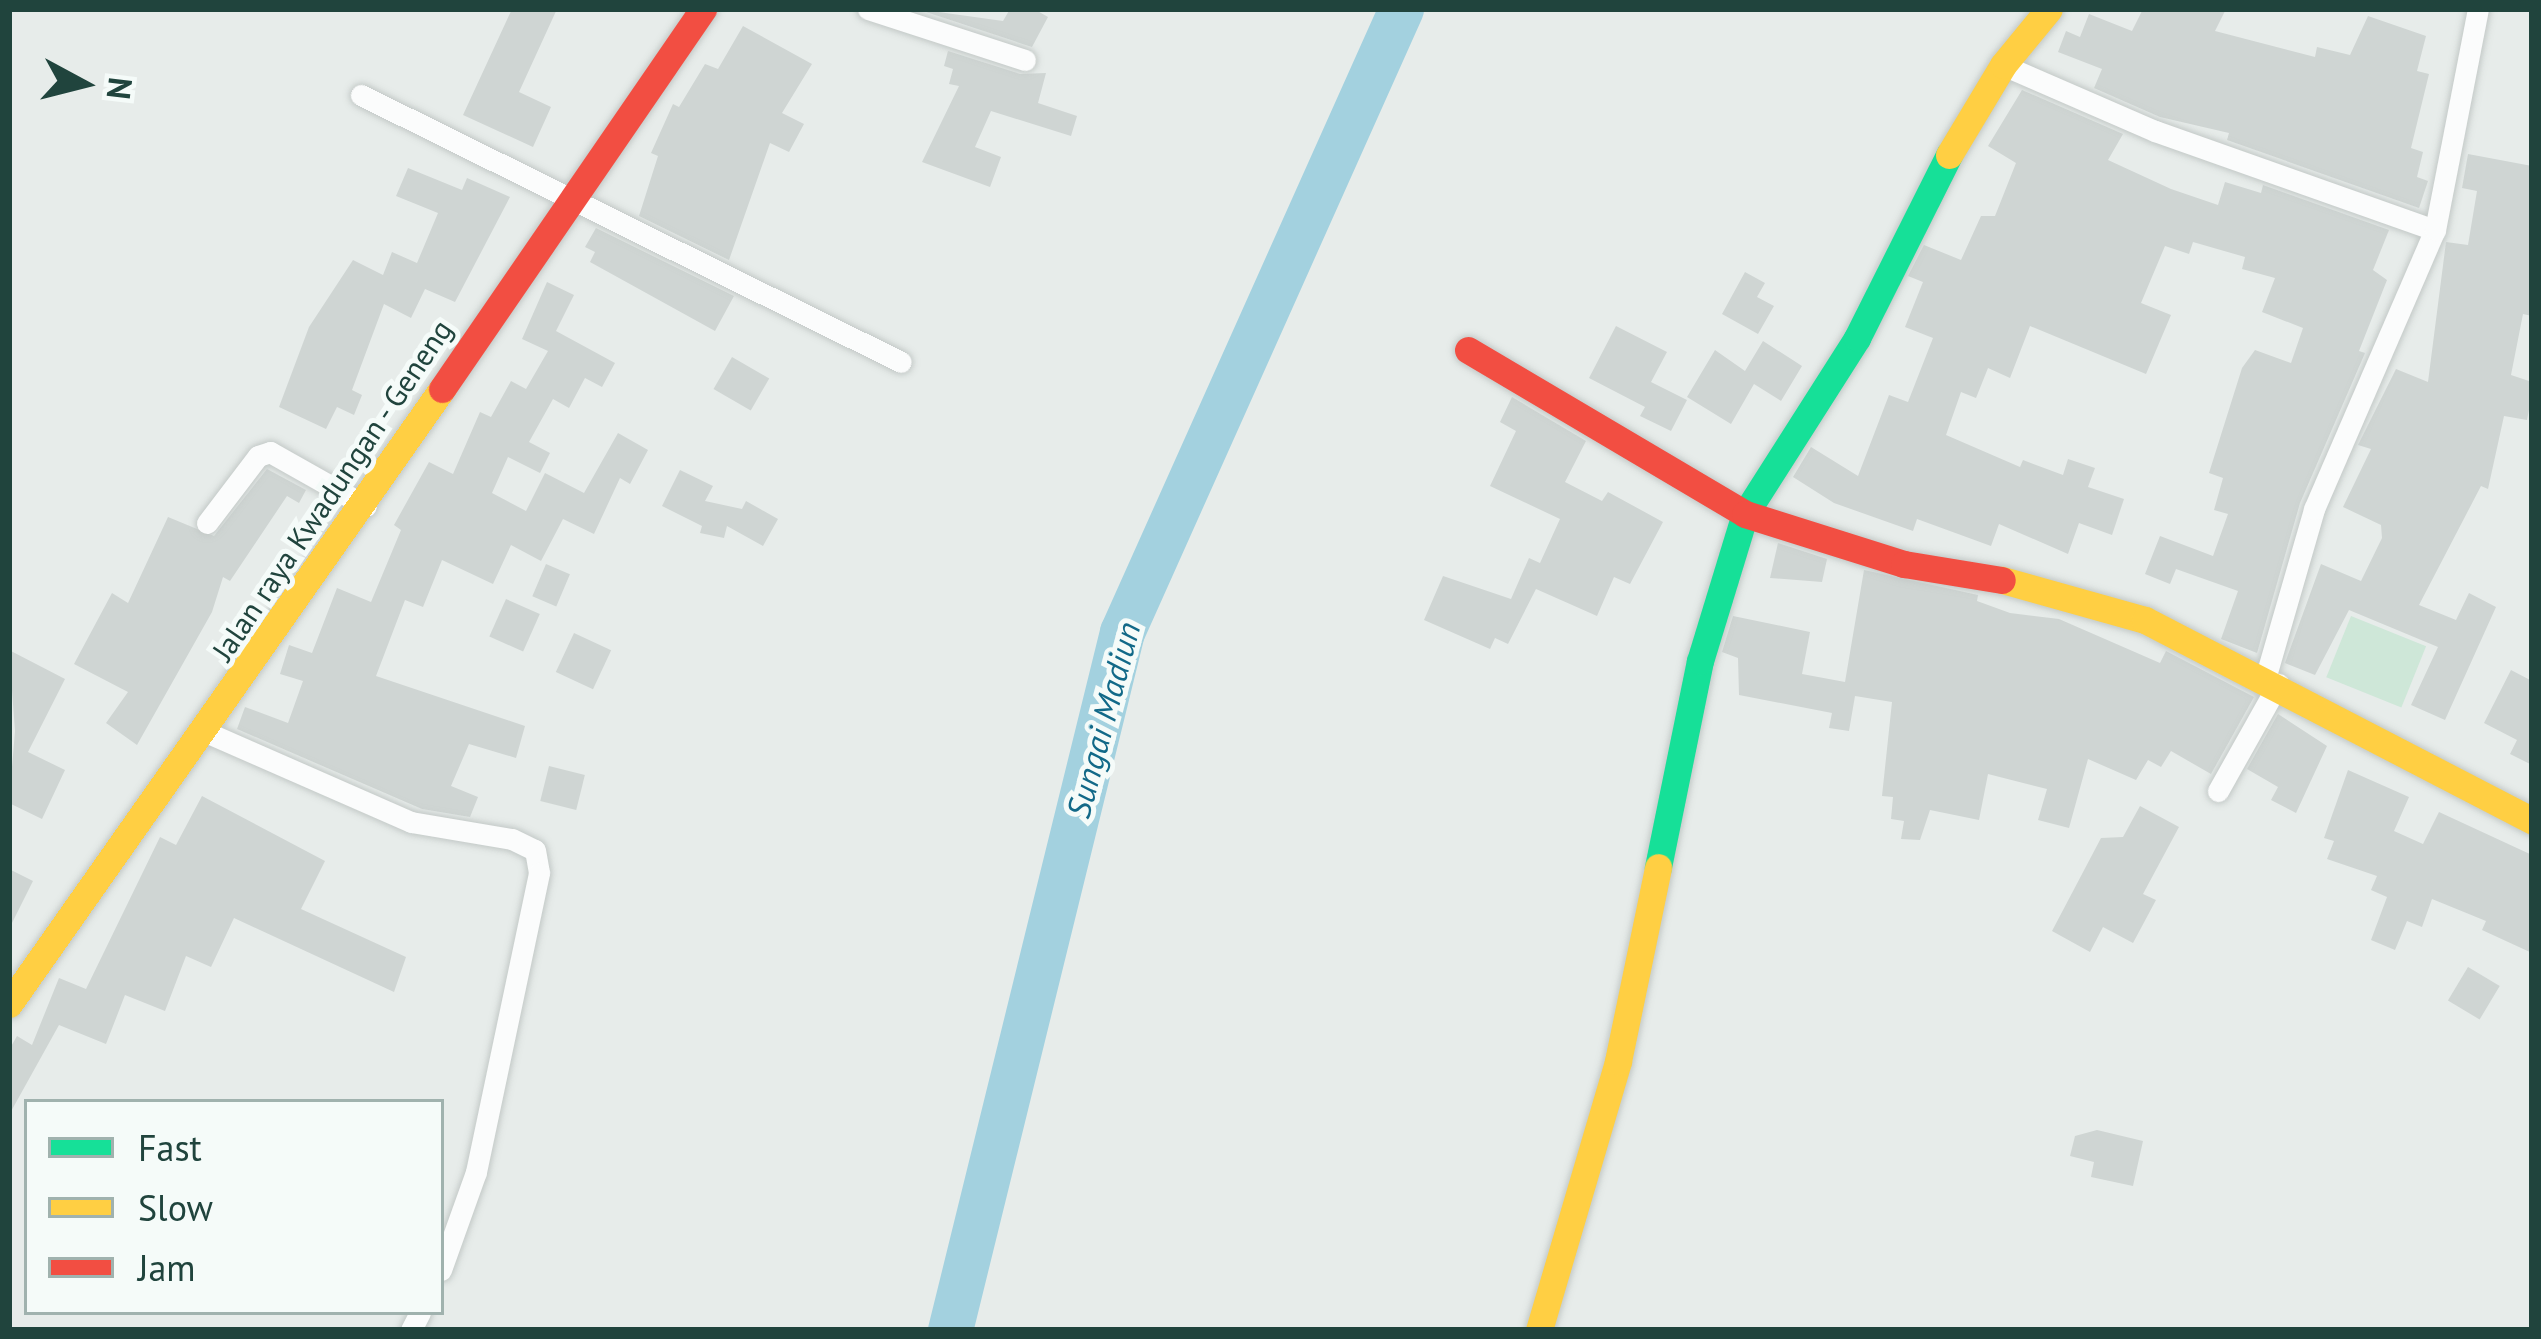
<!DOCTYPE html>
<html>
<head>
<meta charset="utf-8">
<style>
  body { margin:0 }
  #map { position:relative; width:2541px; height:1339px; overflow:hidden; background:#e7ecea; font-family:"PT Sans",sans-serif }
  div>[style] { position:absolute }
  .green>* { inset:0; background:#cee7d8; transform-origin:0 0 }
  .river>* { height:45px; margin:-22.5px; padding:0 22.5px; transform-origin:22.5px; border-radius:22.5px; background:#a3d1df }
  .building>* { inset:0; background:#cfd5d3; transform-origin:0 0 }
  .roads { filter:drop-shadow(0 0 3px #c3c9c7) drop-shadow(0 0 3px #c3c9c7) }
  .street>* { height:21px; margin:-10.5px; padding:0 10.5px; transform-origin:10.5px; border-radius:10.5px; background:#fbfcfc }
  .fast>* { height:27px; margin:-13.5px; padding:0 13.5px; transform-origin:13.5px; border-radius:13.5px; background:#16e098 }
  .slow>* { height:27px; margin:-13.5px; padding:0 13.5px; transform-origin:13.5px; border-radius:13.5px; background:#ffcf43 }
  .jam>* { height:27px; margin:-13.5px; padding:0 13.5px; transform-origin:13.5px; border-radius:13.5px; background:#f24e42 }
  span { translate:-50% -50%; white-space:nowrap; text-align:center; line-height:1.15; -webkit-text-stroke:10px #f5fbf9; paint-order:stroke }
  .street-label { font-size:30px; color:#20443d }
  .water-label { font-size:33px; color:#126988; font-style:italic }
  .frame { position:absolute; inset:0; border:12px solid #20443d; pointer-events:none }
  .legend { position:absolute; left:24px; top:1099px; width:420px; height:216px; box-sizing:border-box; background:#f5fbf9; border:3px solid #a0b2ae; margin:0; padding:15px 21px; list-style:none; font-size:36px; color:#20443d }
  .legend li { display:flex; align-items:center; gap:24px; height:60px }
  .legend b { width:60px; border:3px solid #a0b2ae }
  .north { position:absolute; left:24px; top:24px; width:120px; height:120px; -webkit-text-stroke:9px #f5fbf9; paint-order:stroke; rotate:97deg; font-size:33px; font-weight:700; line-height:48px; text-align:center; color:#20443d }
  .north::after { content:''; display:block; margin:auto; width:42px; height:54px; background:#20443d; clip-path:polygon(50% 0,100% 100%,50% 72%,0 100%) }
</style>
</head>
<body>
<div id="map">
  <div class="green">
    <i style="left:2351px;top:616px;width:81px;height:66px;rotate:22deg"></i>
  </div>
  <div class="river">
    <i style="left:950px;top:1330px;width:719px;rotate:-76.16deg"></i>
    <i style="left:1122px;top:632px;width:683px;rotate:-65.88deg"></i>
  </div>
  <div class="building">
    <i style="clip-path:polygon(512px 9px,557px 9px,519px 92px,551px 107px,533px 147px,463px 115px)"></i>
    <i style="clip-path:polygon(917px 9px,1003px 21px,1010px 9px,1034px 9px,1048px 17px,1032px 47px)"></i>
    <i style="clip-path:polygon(2143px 9px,2226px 9px,2215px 31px,2315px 57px,2317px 47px,2350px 55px,2368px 16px,2426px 36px,2417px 71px,2429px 74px,2411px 148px,2423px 152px,2417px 177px,2428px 181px,2419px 208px,2227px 140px,2229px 133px,2160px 117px,2094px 88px,2102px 69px,2058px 52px,2066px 31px,2080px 37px,2089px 14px,2132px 31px)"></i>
    <i style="clip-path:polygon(743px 26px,812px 64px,782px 113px,804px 124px,789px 152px,770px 143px,729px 260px,639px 216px,658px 156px,651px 153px,673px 104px,679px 107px,705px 64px,718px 69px)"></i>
    <i style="clip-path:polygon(948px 51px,1020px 74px,1046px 73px,1038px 103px,1077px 116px,1071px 136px,991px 111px,975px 147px,1001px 157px,990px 187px,922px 162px,959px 86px,949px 84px,953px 69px,944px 66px)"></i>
    <i style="clip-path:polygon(2022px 90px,2123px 134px,2108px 160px,2171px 189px,2218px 205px,2225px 182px,2261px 193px,2263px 185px,2389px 230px,2373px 270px,2387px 280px,2359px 351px,2365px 353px,2300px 503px,2257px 653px,2221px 639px,2238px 591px,2176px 569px,2170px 584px,2145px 574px,2160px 536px,2213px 556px,2228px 514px,2214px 510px,2223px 478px,2209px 473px,2242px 368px,2255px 350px,2291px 363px,2303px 328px,2262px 312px,2275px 278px,2242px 269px,2245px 257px,2193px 242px,2189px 254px,2165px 246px,2141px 303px,2171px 315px,2146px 374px,2030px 326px,2010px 378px,1988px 368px,1976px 398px,1961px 392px,1946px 435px,2020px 467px,2023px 460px,2063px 475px,2068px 459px,2095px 468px,2088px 487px,2124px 499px,2112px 535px,2079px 523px,2068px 554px,1999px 524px,1991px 546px,1917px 519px,1913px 531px,1834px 503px,1793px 477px,1811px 447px,1858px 476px,1889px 395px,1908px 402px,1933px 338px,1905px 327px,1923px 282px,1908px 276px,1924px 245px,1961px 260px,1981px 216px,1995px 216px,2016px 163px,1988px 146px)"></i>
    <i style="clip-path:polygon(2468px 154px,2532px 166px,2532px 316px,2523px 314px,2511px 375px,2532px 382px,2532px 394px,2527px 420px,2504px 416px,2488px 489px,2481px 486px,2419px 605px,2456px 620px,2469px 593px,2496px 607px,2445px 720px,2411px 705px,2438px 647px,2349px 610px,2315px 675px,2285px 663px,2321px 564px,2361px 581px,2382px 538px,2381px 525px,2343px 507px,2371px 449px,2358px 445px,2396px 369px,2428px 382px,2446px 242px,2468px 245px,2477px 191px,2462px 188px)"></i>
    <i style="clip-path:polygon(408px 168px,462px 190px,467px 178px,510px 197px,455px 302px,425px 289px,411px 318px,384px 304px,352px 390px,362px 395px,354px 415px,337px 407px,326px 429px,279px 407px,309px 327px,353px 260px,383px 275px,392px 252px,417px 263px,438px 213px,396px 196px)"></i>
    <i style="clip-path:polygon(596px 228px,734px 296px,715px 331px,590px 262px,595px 252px,585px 247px)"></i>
    <i style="clip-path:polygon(1745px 272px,1765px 283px,1757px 297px,1774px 306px,1758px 334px,1722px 314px)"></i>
    <i style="clip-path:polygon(547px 282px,574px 295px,556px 331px,615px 363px,602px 387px,585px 378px,569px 408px,553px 399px,529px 442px,550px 453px,540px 473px,508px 457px,492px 493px,526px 511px,545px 473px,584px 493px,618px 433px,648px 450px,630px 484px,620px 478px,594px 534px,563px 519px,541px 561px,511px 545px,493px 584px,442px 560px,423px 607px,405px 600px,376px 676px,525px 726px,516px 758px,469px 744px,451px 786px,478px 797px,470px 817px,422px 809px,237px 729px,245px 707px,288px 723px,303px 681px,280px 674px,289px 645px,312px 653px,337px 588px,371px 602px,401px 530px,394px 525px,429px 462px,453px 474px,480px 412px,491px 417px,511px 381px,526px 389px,548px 351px,522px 339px)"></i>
    <i style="clip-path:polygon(1616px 326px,1667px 352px,1651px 382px,1687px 400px,1671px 431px,1640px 416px,1645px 407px,1589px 378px)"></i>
    <i style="clip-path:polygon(1763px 341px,1802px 366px,1781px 401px,1754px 384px,1731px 424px,1687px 397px,1715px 350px,1745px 371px)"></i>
    <i style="left:732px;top:357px;width:43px;height:37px;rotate:30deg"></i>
    <i style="clip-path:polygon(1512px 397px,1586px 441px,1565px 482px,1602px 501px,1608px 492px,1663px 522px,1630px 584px,1614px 577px,1597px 616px,1536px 589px,1508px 644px,1495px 638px,1490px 649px,1424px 620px,1443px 576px,1511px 599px,1529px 558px,1540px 563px,1560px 519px,1490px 486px,1516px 431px,1500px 422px)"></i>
    <i style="clip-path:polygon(267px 469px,306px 490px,299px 503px,287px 496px,230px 581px,223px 577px,212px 612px,137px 745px,106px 723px,128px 692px,74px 664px,112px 593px,128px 603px,168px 517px,214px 536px)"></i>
    <i style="clip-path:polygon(680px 470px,713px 486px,705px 501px,742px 509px,746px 501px,778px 519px,763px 546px,727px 526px,724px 538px,700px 533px,702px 526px,662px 506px)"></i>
    <i style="clip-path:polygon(1778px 543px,1827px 559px,1822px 582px,1770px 578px)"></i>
    <i style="left:546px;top:564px;width:26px;height:35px;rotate:23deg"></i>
    <i style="clip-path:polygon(1864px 570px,1978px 595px,1977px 601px,2010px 613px,2059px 619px,2160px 663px,2166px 651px,2254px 697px,2211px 774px,2171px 751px,2161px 767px,2148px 760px,2136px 780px,2088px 759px,2069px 828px,2038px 820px,2047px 789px,1988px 774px,1979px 820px,1930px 810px,1920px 840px,1901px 839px,1904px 821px,1891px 819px,1893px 797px,1882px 796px,1892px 702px,1855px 696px,1849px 731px,1829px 728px,1832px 713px,1739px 695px,1738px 658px,1722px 652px,1733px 616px,1810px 632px,1802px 674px,1845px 682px)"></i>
    <i style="left:506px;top:599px;width:37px;height:41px;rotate:24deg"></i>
    <i style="left:574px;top:633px;width:41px;height:43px;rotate:25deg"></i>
    <i style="clip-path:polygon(9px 650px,65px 679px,28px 752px,65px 770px,42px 819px,9px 803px,15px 731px)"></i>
    <i style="clip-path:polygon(2511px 670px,2532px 681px,2532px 765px,2510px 754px,2517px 740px,2484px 723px)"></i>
    <i style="clip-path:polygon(2278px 714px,2327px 746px,2296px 813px,2271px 800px,2278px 787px,2247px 769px)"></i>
    <i style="left:549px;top:766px;width:37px;height:36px;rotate:14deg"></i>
    <i style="clip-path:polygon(2348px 770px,2409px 797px,2394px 831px,2423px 844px,2439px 812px,2532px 855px,2532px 953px,2482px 930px,2486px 921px,2432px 899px,2422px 927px,2407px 921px,2395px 950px,2371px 940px,2387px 897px,2371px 890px,2377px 876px,2327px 859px,2334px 841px,2324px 838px)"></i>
    <i style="clip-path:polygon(202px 796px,325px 861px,301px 909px,406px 957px,394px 992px,234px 918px,211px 967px,186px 956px,165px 1011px,125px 995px,106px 1044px,59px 1025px,9px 1115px,9px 1050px,17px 1036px,32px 1045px,59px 978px,86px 989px,160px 837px,176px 845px)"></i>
    <i style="clip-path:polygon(2140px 806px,2179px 827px,2143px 894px,2156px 900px,2133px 943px,2103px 927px,2090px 952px,2052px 931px,2101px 838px,2123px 837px)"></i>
    <i style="clip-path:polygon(9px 869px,33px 881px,9px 929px)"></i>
    <i style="left:2468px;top:967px;width:37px;height:39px;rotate:31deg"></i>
    <i style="clip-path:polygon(2097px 1130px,2143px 1141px,2133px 1186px,2091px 1177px,2094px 1162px,2070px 1156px,2075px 1136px)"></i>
  </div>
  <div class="roads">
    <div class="street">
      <i style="left:868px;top:9px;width:165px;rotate:18deg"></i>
      <i style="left:2003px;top:65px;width:166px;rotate:23.5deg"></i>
      <i style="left:2155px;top:131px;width:297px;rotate:19.5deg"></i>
      <i style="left:361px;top:95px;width:602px;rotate:26.31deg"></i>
      <i style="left:207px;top:523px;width:84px;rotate:-52.7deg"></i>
      <i style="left:258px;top:456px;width:13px;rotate:-18deg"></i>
      <i style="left:270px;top:452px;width:110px;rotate:29.4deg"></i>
      <i style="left:2265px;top:679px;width:177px;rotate:-73.9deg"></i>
      <i style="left:2314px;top:509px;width:304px;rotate:-66.6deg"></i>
      <i style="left:2435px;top:230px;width:225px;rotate:-79deg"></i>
      <i style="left:206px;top:732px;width:224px;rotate:23.7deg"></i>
      <i style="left:411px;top:822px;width:102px;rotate:9.6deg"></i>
      <i style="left:512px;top:839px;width:25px;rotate:26deg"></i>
      <i style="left:535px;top:850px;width:23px;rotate:80deg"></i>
      <i style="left:539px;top:873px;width:306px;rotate:101.9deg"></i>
      <i style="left:476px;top:1172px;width:104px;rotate:109.7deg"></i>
      <i style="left:2218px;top:791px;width:123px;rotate:-60.7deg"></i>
      <i style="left:411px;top:1330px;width:20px;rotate:-63deg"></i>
    </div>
    <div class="fast">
      <i style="left:1658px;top:867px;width:210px;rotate:-78.5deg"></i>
      <i style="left:1700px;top:661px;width:154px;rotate:-73deg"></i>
      <i style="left:1745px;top:514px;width:209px;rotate:-57.5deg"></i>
      <i style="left:1857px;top:338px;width:205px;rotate:-63.3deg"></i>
    </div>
    <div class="slow">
      <i style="left:1949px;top:155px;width:105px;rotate:-59deg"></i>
      <i style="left:2003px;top:65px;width:72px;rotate:-50.6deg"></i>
      <i style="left:2002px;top:580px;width:148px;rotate:15.6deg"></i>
      <i style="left:2145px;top:620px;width:436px;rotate:27.4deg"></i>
      <i style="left:9px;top:1004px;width:752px;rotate:-54.85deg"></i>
      <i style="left:1539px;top:1330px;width:280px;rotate:-73.6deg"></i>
      <i style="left:1618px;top:1061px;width:198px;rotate:-78.3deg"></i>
    </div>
    <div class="jam">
      <i style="left:1468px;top:350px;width:322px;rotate:30.6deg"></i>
      <i style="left:1745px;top:514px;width:167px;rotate:17.5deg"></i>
      <i style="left:1904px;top:564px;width:99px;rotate:9.3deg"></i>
      <i style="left:442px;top:389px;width:461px;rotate:-55.5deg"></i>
    </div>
  </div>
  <div class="street-label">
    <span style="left:332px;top:490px;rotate:-56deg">Jalan raya Kwadungan - Geneng</span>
  </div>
  <div class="water-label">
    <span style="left:1103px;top:720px;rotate:-75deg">Sungai Madiun</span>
  </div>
  <div class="frame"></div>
  <ul class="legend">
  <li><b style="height:15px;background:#16e098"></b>Fast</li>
  <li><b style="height:15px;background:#ffcf43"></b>Slow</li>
  <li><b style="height:15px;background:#f24e42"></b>Jam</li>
  </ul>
  <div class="north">N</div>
</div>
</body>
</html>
